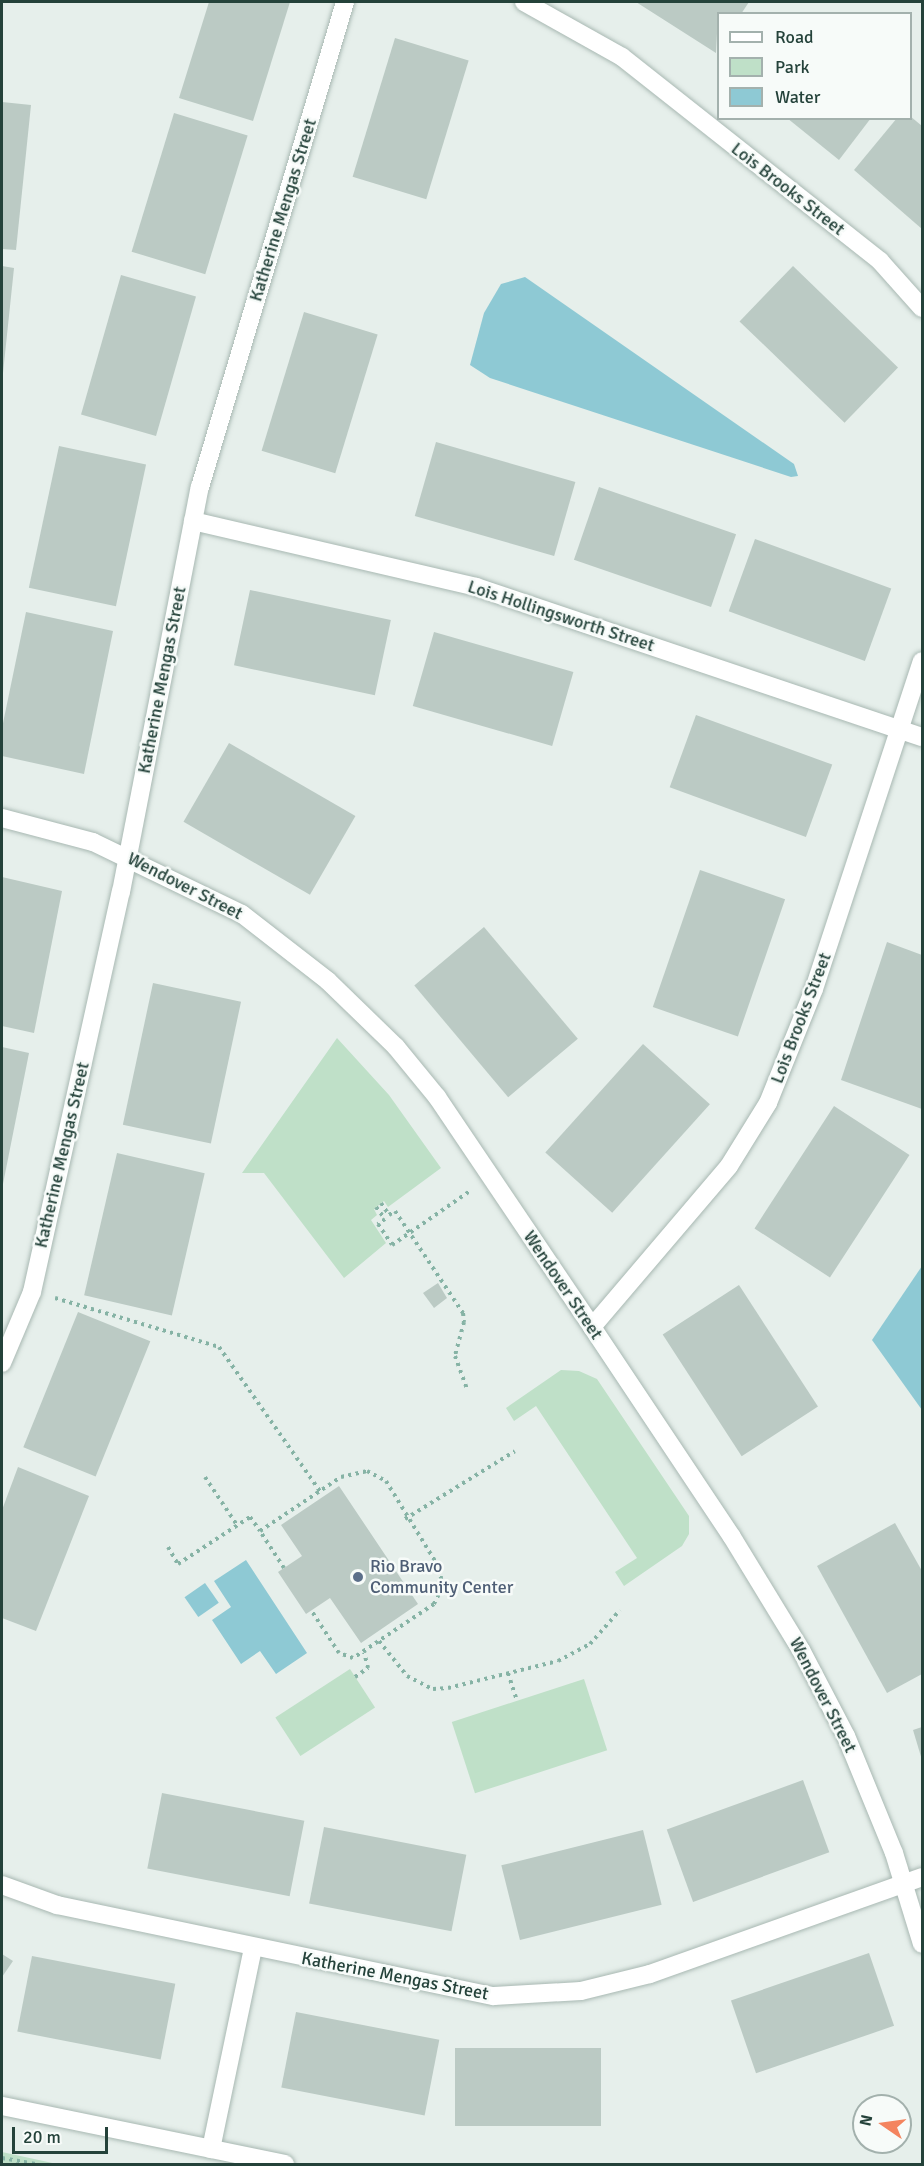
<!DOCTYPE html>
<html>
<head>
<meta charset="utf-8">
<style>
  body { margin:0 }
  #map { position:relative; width:924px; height:2166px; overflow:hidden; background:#e6efeb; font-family:Signika,sans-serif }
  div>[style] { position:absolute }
  .green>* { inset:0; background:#bfe0c8; transform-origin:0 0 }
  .water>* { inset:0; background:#8ec9d4; transform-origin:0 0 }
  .building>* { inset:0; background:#bbcac4; transform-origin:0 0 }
  .path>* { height:4px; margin-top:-2px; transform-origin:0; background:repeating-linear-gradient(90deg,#86b3a5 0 3px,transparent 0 7.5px) }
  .roads { filter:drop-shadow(0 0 2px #a8b8b2) drop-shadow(0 0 2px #a8b8b2) }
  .street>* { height:18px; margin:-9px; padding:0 9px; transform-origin:9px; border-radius:9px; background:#fff }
  .dots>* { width:16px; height:16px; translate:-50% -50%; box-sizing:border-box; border:3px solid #f7fbf9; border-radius:50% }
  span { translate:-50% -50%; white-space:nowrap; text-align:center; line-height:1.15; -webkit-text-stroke:5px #f7fbf9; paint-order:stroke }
  .street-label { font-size:18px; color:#24423a }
  .service-label { font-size:18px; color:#4e5e75 }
  .left { translate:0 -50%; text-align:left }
  .frame { position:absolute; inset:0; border:3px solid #24423a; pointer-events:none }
  .legend { position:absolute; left:717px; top:12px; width:195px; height:108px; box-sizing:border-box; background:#f7fbf9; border:2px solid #a3b1ad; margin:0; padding:8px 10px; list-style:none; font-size:18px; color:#24423a }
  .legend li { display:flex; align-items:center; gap:12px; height:30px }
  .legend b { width:30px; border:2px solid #a3b1ad }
  .north { position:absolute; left:852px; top:2094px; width:60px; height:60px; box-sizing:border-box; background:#f7fbf9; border:2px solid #a3b1ad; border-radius:50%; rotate:283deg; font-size:16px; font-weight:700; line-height:24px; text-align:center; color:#24423a }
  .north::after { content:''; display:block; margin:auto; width:21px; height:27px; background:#f4845f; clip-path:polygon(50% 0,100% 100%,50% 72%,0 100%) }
  .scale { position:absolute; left:12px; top:2127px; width:96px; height:27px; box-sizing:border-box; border:3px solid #24423a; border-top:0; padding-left:8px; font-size:18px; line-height:21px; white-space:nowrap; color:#24423a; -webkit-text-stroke:4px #f7fbf9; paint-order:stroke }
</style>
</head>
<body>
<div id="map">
  <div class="green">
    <i style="clip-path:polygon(337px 1038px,389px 1095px,441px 1168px,388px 1207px,384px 1201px,374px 1209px,377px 1215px,371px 1220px,386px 1243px,344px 1278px,264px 1173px,242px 1173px)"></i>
    <i style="clip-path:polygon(561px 1370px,579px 1371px,597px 1379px,689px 1516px,689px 1534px,682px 1546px,624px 1586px,615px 1572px,637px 1558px,536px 1406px,514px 1421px,506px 1408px)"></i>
    <i style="left:350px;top:1669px;width:46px;height:89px;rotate:57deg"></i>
    <i style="left:584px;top:1679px;width:75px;height:139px;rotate:72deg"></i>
    <i style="clip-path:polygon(2px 2152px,57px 2164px,2px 2164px)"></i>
  </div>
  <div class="water">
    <i style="clip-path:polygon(525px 277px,794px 464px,798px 476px,791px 477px,490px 378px,470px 365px,484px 313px,501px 284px)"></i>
    <i style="clip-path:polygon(922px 1266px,922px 1410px,872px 1340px)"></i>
    <i style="clip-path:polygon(246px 1560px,307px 1653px,276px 1674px,260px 1651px,241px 1664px,212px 1620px,231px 1607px,214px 1581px)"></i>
    <i style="left:205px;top:1583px;width:24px;height:25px;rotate:55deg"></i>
  </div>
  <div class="building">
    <i style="clip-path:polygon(209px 2px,290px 2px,253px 121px,179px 98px)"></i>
    <i style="clip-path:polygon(636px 2px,749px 2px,741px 14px,718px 14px,716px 53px)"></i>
    <i style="left:395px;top:38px;width:77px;height:145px;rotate:17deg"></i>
    <i style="clip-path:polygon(2px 102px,31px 105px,16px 250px,2px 249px)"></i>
    <i style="left:174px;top:113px;width:77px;height:145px;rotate:17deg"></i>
    <i style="clip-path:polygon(910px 116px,922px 126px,922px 229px,854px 170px,897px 118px)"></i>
    <i style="clip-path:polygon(787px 118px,871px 118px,839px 160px)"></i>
    <i style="clip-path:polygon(2px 266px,14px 268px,3px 373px,2px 373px)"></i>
    <i style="left:793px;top:266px;width:146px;height:77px;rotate:44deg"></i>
    <i style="left:121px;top:275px;width:78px;height:145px;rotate:16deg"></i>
    <i style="left:304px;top:312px;width:77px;height:145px;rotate:17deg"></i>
    <i style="left:436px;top:442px;width:145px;height:77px;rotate:16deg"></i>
    <i style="left:59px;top:446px;width:89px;height:145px;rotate:12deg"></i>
    <i style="left:599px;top:487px;width:145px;height:77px;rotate:19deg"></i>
    <i style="left:755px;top:539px;width:145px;height:77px;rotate:20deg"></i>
    <i style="left:250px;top:590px;width:144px;height:77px;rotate:12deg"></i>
    <i style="clip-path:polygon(26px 612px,113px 631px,84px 774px,2px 756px,2px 728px)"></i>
    <i style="left:434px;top:632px;width:145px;height:77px;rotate:16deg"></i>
    <i style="left:696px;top:715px;width:145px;height:77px;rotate:20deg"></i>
    <i style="left:229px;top:743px;width:146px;height:91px;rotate:30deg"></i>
    <i style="left:700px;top:870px;width:90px;height:145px;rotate:19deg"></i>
    <i style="clip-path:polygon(2px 877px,62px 891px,34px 1033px,2px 1026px)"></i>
    <i style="left:484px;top:927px;width:146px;height:91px;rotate:50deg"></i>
    <i style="clip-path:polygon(887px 942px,922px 955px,922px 1109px,841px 1080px)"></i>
    <i style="left:153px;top:983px;width:90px;height:145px;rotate:12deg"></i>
    <i style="left:643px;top:1044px;width:90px;height:146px;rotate:42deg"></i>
    <i style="clip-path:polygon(2px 1047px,29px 1053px,3px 1184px,2px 1184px)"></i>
    <i style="left:834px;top:1106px;width:90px;height:146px;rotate:33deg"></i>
    <i style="left:117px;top:1153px;width:90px;height:146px;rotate:13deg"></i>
    <i style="clip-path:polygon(438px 1283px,447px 1298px,434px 1308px,423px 1293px)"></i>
    <i style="left:739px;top:1285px;width:145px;height:91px;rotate:57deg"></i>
    <i style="left:78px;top:1312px;width:78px;height:146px;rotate:22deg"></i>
    <i style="clip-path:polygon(18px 1467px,89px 1496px,36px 1631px,2px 1618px,2px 1510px)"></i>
    <i style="clip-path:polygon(339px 1486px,418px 1604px,361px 1643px,330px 1598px,306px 1614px,278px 1572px,302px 1556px,281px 1525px)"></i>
    <i style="clip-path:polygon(895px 1523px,922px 1571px,922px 1674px,887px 1693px,817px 1566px)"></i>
    <i style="clip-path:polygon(922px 1727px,922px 1760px,913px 1730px)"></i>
    <i style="left:803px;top:1780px;width:77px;height:145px;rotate:70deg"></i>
    <i style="left:162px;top:1793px;width:145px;height:77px;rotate:11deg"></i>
    <i style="left:324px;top:1827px;width:145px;height:78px;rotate:11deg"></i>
    <i style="left:643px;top:1830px;width:77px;height:146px;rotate:76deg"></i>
    <i style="left:869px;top:1953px;width:77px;height:146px;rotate:71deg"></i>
    <i style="clip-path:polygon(2px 1954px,13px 1961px,2px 1977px)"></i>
    <i style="left:32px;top:1956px;width:146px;height:77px;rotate:11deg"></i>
    <i style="left:296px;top:2012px;width:146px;height:77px;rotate:11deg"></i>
    <i style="left:455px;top:2048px;width:146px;height:78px"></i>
  </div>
  <div class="path">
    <i style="left:381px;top:1203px;width:14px;rotate:56deg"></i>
    <i style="left:389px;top:1215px;width:7px;rotate:-34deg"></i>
    <i style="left:395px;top:1211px;width:123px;rotate:56.3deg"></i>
    <i style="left:463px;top:1313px;width:9px;rotate:84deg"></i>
    <i style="left:464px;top:1322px;width:35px;rotate:105deg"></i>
    <i style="left:455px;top:1356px;width:35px;rotate:70deg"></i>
    <i style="left:376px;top:1207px;width:15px;rotate:53deg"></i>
    <i style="left:385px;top:1219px;width:9px;rotate:144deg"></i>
    <i style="left:378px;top:1224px;width:25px;rotate:56deg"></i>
    <i style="left:392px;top:1245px;width:95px;rotate:-34.7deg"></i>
    <i style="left:55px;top:1298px;width:171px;rotate:16.6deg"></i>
    <i style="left:219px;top:1347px;width:176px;rotate:55deg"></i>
    <i style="left:205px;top:1477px;width:58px;rotate:56.3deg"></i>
    <i style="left:405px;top:1519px;width:129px;rotate:-31.7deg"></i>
    <i style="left:168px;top:1547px;width:20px;rotate:60deg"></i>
    <i style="left:178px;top:1564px;width:86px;rotate:-33.1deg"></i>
    <i style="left:250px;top:1517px;width:17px;rotate:54deg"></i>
    <i style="left:284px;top:1568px;width:44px;rotate:-123deg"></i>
    <i style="left:260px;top:1531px;width:97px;rotate:-33.7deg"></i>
    <i style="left:341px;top:1477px;width:27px;rotate:-13deg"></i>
    <i style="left:367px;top:1471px;width:21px;rotate:28deg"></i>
    <i style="left:386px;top:1481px;width:103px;rotate:58.5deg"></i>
    <i style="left:440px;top:1569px;width:19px;rotate:84deg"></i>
    <i style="left:442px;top:1588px;width:18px;rotate:117deg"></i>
    <i style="left:434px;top:1604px;width:97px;rotate:146.3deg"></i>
    <i style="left:353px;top:1658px;width:15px;rotate:-160deg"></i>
    <i style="left:339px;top:1653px;width:51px;rotate:-123.1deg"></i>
    <i style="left:379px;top:1641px;width:45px;rotate:51.3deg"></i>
    <i style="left:407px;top:1676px;width:29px;rotate:27deg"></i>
    <i style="left:433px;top:1689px;width:15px;rotate:-4deg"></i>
    <i style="left:448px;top:1688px;width:113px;rotate:-13.8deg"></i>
    <i style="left:558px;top:1661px;width:36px;rotate:-28deg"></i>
    <i style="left:590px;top:1644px;width:45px;rotate:-48.6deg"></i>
    <i style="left:508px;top:1673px;width:29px;rotate:72deg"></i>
    <i style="left:355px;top:1677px;width:16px;rotate:-35deg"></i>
    <i style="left:368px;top:1668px;width:16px;rotate:-104deg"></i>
    <i style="left:2px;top:2158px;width:34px;rotate:10deg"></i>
  </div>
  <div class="roads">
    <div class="street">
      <i style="left:524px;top:2px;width:112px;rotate:29.3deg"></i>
      <i style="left:622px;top:57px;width:329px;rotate:38.3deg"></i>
      <i style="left:880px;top:261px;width:63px;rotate:48.2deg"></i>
      <i style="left:193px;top:521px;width:291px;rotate:13.1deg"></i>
      <i style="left:476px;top:587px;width:471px;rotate:18.6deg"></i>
      <i style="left:2px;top:818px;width:94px;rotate:14.8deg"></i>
      <i style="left:93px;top:842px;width:165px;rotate:25.8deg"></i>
      <i style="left:242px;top:914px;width:109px;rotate:37.9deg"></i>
      <i style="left:328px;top:981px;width:95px;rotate:44.1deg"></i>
      <i style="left:396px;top:1047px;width:65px;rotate:50.6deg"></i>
      <i style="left:437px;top:1097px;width:277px;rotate:56deg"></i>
      <i style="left:592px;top:1327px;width:252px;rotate:56.3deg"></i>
      <i style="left:732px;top:1537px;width:132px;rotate:58.6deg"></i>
      <i style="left:801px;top:1650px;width:97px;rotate:62.4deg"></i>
      <i style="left:846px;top:1736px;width:126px;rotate:67.7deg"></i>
      <i style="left:894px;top:1853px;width:95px;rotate:72.9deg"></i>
      <i style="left:592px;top:1327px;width:211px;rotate:-49.6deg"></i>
      <i style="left:729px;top:1166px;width:74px;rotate:-58.2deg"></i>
      <i style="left:768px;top:1103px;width:123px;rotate:-68deg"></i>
      <i style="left:814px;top:989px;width:345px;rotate:-71.8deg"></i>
      <i style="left:2px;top:1363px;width:77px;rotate:-67.1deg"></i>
      <i style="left:32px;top:1292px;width:410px;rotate:-77.5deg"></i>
      <i style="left:121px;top:892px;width:413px;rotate:-79deg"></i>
      <i style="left:200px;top:487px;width:506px;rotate:-73.35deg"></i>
      <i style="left:2px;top:1885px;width:59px;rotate:20deg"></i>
      <i style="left:57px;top:1905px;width:446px;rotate:11.8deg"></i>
      <i style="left:494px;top:1996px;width:87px;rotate:-3.3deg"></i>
      <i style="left:581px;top:1991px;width:71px;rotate:-13.8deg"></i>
      <i style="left:650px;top:1974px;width:289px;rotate:-19.6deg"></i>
      <i style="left:2px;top:2106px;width:289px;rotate:11.6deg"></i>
      <i style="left:211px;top:2149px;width:205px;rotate:-78.2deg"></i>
    </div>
  </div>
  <div class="dots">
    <i style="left:358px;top:1577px;background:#5c6f8a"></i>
  </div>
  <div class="street-label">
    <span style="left:788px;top:189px;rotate:38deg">Lois Brooks Street</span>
    <span style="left:283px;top:210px;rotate:-73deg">Katherine Mengas Street</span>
    <span style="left:561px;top:616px;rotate:18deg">Lois Hollingsworth Street</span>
    <span style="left:162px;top:680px;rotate:-79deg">Katherine Mengas Street</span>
    <span style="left:185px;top:886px;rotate:27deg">Wendover Street</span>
    <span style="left:801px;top:1018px;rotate:-69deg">Lois Brooks Street</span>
    <span style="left:62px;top:1155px;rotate:-77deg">Katherine Mengas Street</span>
    <span style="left:563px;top:1285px;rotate:56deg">Wendover Street</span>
    <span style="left:823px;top:1695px;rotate:63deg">Wendover Street</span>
    <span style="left:395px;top:1976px;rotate:11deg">Katherine Mengas Street</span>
  </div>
  <div class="service-label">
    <span class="left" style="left:370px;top:1577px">Rio Bravo<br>Community Center</span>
  </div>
  <div class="frame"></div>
  <ul class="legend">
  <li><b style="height:8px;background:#fff"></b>Road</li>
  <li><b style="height:16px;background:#bfe0c8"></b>Park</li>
  <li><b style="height:16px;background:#8ec9d4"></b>Water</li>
  </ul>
  <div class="north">N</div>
  <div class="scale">20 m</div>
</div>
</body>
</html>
